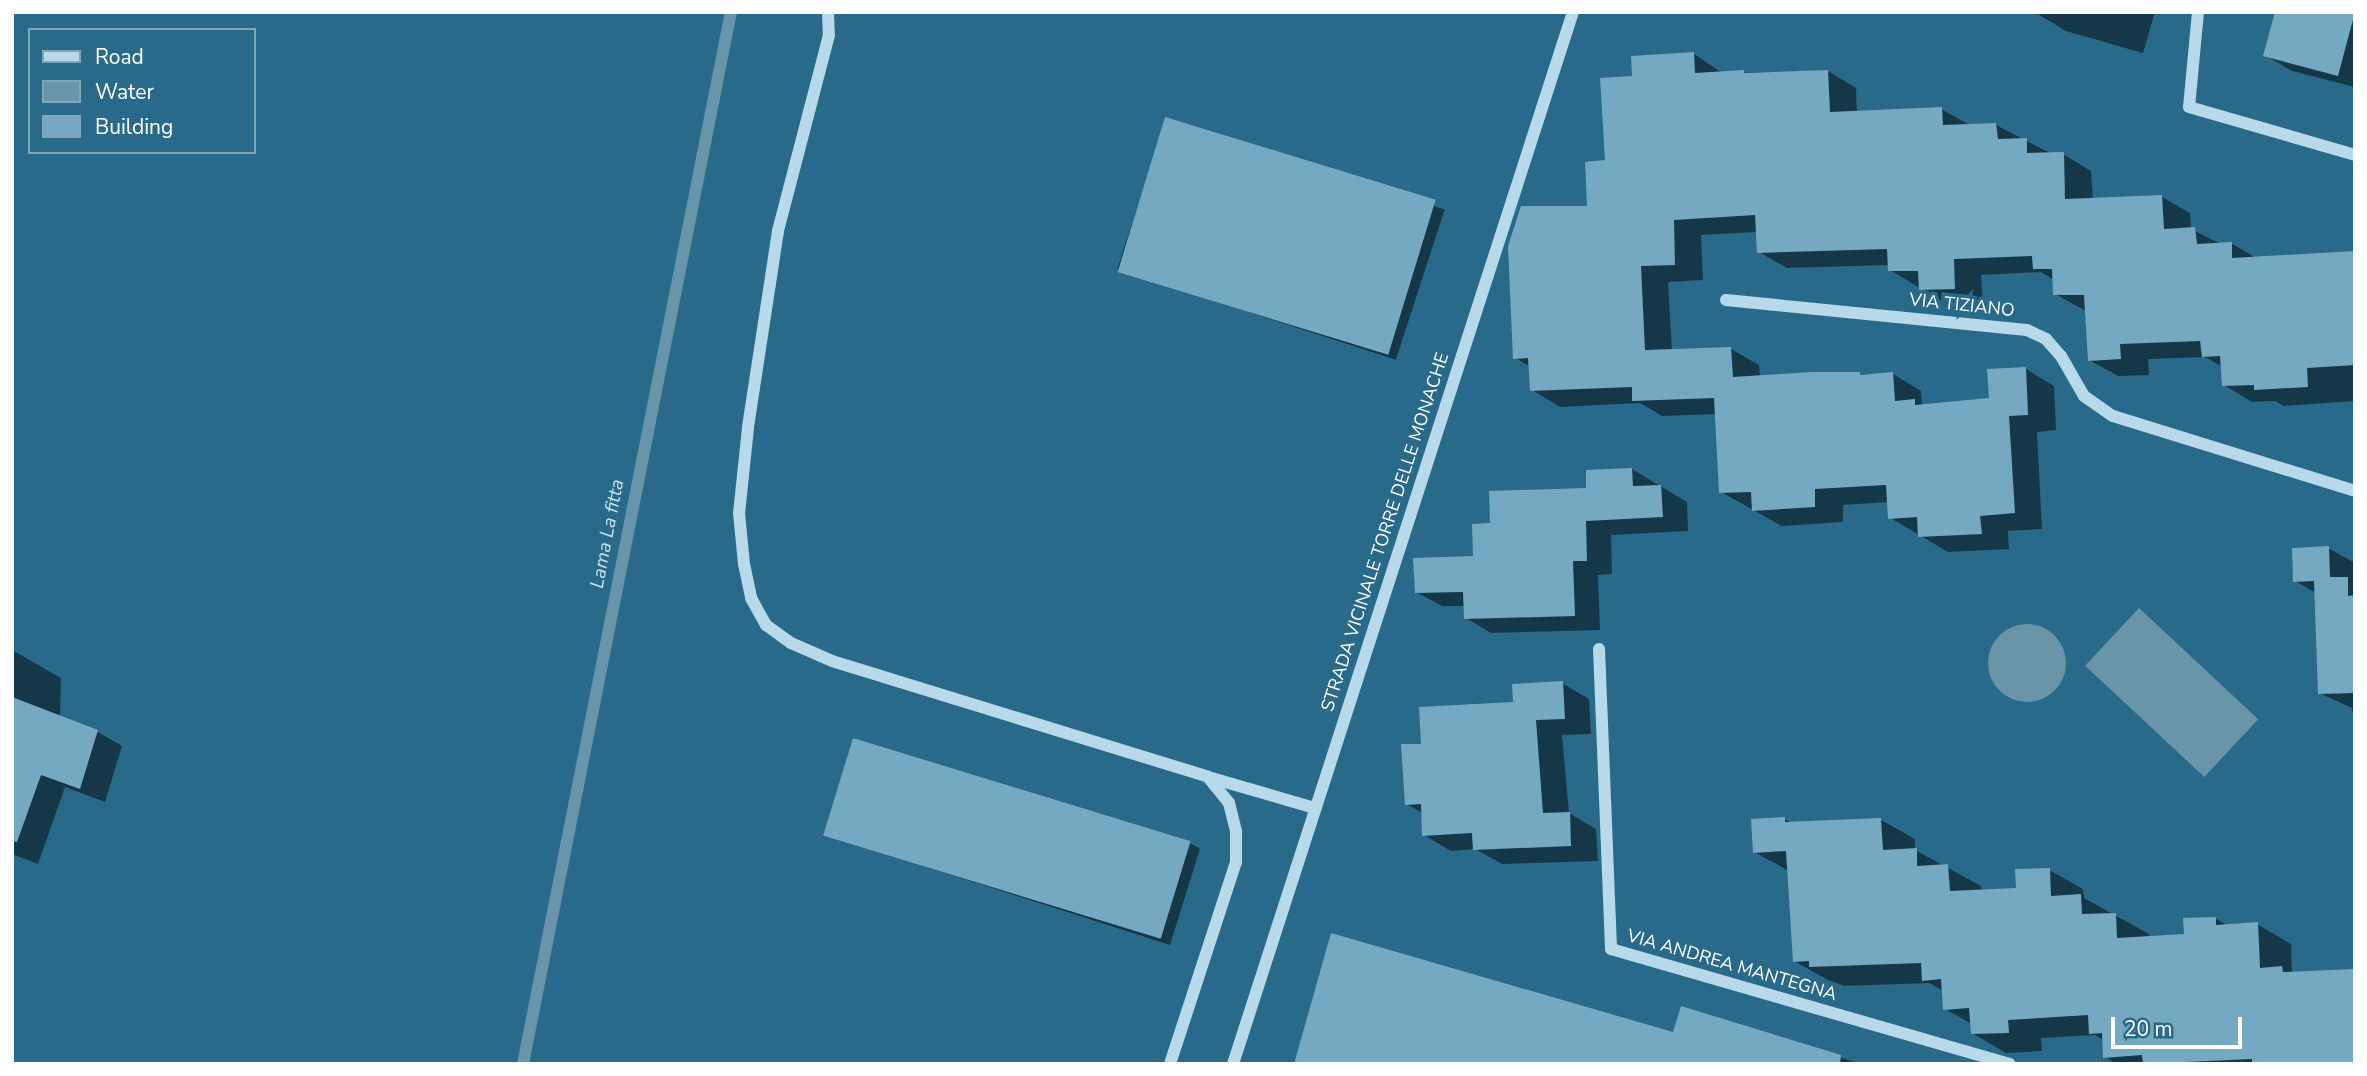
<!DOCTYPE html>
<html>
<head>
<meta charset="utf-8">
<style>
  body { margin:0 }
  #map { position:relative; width:2367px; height:1076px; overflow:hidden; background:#296a8a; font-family:"Nunito Sans",sans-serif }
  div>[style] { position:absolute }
  .water>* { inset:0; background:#6a95a9; transform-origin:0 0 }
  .round { border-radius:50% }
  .shadow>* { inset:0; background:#0007; transform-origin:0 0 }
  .stream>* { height:12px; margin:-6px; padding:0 6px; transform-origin:6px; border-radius:6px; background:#6a95a9 }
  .building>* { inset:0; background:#75a9c1; transform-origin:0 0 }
  .minor>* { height:12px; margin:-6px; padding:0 6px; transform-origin:6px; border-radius:6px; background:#b7d9e9 }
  span { translate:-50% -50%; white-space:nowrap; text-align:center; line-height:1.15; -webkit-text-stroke:7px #296a8a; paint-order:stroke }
  .street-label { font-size:18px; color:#fff }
  .water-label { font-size:19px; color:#c9e5f2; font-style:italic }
  .frame { position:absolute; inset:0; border:14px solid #fff; pointer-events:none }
  .legend { position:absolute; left:28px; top:28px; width:228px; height:126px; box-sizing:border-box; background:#296a8a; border:2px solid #7fa6b9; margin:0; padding:9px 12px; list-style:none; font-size:21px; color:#fff }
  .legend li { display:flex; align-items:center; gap:14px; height:35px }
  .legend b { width:35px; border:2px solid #7fa6b9 }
  .scale { position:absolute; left:2111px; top:1017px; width:131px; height:32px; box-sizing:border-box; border:4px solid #fff; border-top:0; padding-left:9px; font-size:21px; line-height:24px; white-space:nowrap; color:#fff; -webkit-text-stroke:5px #296a8a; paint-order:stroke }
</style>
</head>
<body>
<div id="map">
  <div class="water">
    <i style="left:2139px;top:608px;width:163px;height:79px;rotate:43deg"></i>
    <i class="round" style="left:1988px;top:624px;width:78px;height:78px"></i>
  </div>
  <div class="shadow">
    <i style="clip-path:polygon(2155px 12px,2143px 53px,2066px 31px,2036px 13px)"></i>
    <i style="clip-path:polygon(2355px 12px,2355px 87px,2292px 71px,2265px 55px)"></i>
    <i style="clip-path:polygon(1694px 54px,1722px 73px,1828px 71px,1856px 88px,1857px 112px,1941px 109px,1970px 125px,1996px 125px,2052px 154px,2063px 154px,2091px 171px,2093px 200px,2162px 197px,2190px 213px,2191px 229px,2221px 244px,2231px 243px,2258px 259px,2355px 253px,2355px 401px,2284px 406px,2275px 401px,2252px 402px,2224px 385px,2223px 367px,2205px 357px,2148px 359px,2149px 375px,2118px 376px,2089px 360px,2086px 311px,2055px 294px,2054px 280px,2041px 272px,1981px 275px,1983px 304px,1950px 306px,1890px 270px,1890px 265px,1787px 268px,1759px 252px,1758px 232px,1701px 235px,1703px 280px,1668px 282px,1672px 351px,1731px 349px,1759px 365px,1760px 377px,1893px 374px,1921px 391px,1922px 406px,1991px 400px,2026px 369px,2054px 386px,2056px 430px,2037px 432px,2042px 529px,2008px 531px,2009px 549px,1948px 552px,1889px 517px,1888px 502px,1843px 505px,1843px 522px,1782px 526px,1721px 492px,1716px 414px,1662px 416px,1640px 403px,1560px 407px,1532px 390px,1531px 367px,1515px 358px,1589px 208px,1634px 78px)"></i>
    <i style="left:1166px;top:119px;width:293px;height:158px;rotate:18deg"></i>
    <i style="clip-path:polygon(1632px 469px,1687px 502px,1688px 531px,1611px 535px,1612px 574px,1598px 575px,1600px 630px,1491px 633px,1466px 618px,1465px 606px,1442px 606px,1416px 592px,1475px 558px,1492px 525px,1588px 490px)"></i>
    <i style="clip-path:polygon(2328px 548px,2355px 563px,2355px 722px,2352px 708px,2319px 693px,2316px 593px,2295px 581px)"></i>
    <i style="clip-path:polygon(12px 650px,61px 678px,60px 717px,98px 732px,122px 746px,105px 802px,65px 787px,38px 864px,12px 854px)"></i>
    <i style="clip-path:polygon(1562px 683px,1589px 699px,1591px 734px,1562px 735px,1569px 813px,1596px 829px,1598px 861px,1502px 864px,1475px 849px,1451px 851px,1424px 835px,1423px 813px,1406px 804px,1423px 745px)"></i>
    <i style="clip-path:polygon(1784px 819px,1792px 823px,1881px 820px,1915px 839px,1915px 850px,1981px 886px,1982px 891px,2018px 889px,2049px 870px,2083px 889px,2084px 898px,2149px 934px,2149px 938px,2186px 936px,2215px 918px,2228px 926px,2257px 924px,2291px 944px,2292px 973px,2355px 1064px,2117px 1064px,2105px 1057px,2104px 1040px,2095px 1035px,2041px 1038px,2042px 1051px,2006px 1053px,1972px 1033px,1972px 1024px,1945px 1009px,1944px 991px,1929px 983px,1845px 986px,1828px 980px,1794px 961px,1789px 871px,1754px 852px)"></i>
    <i style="clip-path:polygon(824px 834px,1190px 843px,1200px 849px,1170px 945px)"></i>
    <i style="clip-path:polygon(1682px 1008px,1861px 1064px,1297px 1064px,1674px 1034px)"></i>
  </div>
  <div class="stream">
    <i style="left:523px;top:1064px;width:1072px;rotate:-78.82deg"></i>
  </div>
  <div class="building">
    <i style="clip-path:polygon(2275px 12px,2355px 12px,2338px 76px,2263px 56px)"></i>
    <i style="clip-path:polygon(1694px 52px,1695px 73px,1744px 70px,1744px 73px,1828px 70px,1830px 112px,1942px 107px,1943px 125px,1996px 123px,1998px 139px,2027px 138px,2027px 153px,2064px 152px,2065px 199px,2162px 195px,2164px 229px,2195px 227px,2197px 244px,2232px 242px,2232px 258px,2355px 251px,2355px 365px,2307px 368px,2308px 387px,2254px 390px,2254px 385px,2222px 386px,2220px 356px,2202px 357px,2200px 341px,2120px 344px,2121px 359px,2088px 361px,2084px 295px,2053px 295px,2052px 269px,2033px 269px,2032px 256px,1954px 259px,1955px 289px,1919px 290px,1918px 271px,1888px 271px,1887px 249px,1757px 253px,1755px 215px,1674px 220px,1675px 265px,1641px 266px,1645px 350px,1731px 347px,1733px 377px,1812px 372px,1860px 372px,1860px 375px,1893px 372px,1895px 401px,1915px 399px,1915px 405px,1989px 398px,1987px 369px,2026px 367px,2028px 415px,2009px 416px,2015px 513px,1980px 516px,1982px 534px,1918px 537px,1917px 517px,1888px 519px,1886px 485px,1815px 489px,1815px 507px,1752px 511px,1751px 492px,1719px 493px,1714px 398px,1632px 401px,1632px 387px,1530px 391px,1528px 358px,1513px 359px,1508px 246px,1521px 206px,1587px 206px,1585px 162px,1605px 160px,1600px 78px,1632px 76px,1631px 56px)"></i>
    <i style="left:1165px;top:117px;width:283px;height:162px;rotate:17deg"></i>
    <i style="clip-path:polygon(1632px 468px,1633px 486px,1661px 485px,1663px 517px,1586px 521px,1587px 561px,1573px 561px,1575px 616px,1464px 619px,1463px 592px,1415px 593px,1413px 558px,1473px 556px,1472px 524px,1490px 523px,1489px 491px,1586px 488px,1586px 470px)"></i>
    <i style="clip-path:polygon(2329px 546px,2330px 577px,2348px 577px,2348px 596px,2355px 595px,2355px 693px,2318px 694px,2314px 581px,2293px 582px,2292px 548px)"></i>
    <i style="clip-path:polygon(1563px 681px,1565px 719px,1536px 720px,1543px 813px,1570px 812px,1571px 846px,1473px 850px,1472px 833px,1422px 836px,1421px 804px,1405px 805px,1401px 744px,1421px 744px,1419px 707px,1513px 702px,1512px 684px)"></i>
    <i style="clip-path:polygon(12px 697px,98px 730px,80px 789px,41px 775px,17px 842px,12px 841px)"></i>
    <i style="left:853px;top:738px;width:353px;height:102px;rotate:17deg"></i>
    <i style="clip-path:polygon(1785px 817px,1785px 822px,1881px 818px,1883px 850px,1917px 848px,1917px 866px,1948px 864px,1950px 891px,2016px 888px,2015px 869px,2050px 868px,2051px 896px,2081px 894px,2082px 914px,2116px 913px,2117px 938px,2184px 934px,2183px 918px,2216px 917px,2216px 925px,2258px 922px,2260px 968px,2282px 966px,2283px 972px,2355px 969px,2355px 1064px,2252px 1064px,2252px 1059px,2143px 1064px,2142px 1055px,2103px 1058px,2102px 1033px,2089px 1034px,2088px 1015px,2008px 1020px,2009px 1033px,1971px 1034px,1969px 1008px,1943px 1010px,1941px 979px,1922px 981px,1921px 963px,1809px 967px,1809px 961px,1793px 962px,1786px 851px,1753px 853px,1751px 819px)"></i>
    <i style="clip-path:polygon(1331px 933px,1673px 1032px,1681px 1006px,1841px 1055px,1840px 1064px,1294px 1064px)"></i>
  </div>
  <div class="minor">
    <i style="left:828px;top:12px;width:23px;rotate:88deg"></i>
    <i style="left:829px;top:35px;width:203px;rotate:104.6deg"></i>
    <i style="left:778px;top:231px;width:199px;rotate:98.7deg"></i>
    <i style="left:748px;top:428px;width:85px;rotate:96deg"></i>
    <i style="left:739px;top:513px;width:51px;rotate:84.4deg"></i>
    <i style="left:744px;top:564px;width:35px;rotate:78deg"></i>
    <i style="left:751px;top:598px;width:31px;rotate:61deg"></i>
    <i style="left:766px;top:625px;width:31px;rotate:36deg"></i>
    <i style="left:791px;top:643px;width:45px;rotate:23.7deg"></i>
    <i style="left:832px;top:661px;width:393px;rotate:17.1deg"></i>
    <i style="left:1208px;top:777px;width:33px;rotate:51deg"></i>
    <i style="left:1229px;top:803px;width:30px;rotate:76deg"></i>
    <i style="left:1236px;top:832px;width:30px;rotate:90deg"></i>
    <i style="left:1236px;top:862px;width:213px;rotate:108.1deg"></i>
    <i style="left:2198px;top:12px;width:95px;rotate:95.4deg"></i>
    <i style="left:2189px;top:107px;width:173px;rotate:16.1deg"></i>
    <i style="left:1726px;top:300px;width:302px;rotate:5.7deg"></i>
    <i style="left:2027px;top:330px;width:21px;rotate:25deg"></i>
    <i style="left:2046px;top:339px;width:23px;rotate:49deg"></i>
    <i style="left:2061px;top:356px;width:46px;rotate:60.1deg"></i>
    <i style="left:2084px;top:396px;width:35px;rotate:35deg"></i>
    <i style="left:2113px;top:416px;width:253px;rotate:17.2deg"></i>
    <i style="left:1599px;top:649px;width:300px;rotate:87.7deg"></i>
    <i style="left:1611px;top:949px;width:415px;rotate:16.1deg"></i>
    <i style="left:1208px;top:777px;width:111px;rotate:16.2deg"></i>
    <i style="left:1233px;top:1064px;width:1106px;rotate:-72.09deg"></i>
  </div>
  <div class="street-label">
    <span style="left:1962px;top:305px;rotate:6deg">VIA TIZIANO</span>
    <span style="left:1385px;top:532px;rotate:-72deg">STRADA VICINALE TORRE DELLE MONACHE</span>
    <span style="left:1732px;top:965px;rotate:16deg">VIA ANDREA MANTEGNA</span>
  </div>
  <div class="water-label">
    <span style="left:608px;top:534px;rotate:-79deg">Lama La fitta</span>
  </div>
  <div class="frame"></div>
  <ul class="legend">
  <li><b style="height:9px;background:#b7d9e9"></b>Road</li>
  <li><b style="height:19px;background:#6a95a9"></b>Water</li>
  <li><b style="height:19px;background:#75a9c1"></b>Building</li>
  </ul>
  <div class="scale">20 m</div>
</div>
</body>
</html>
